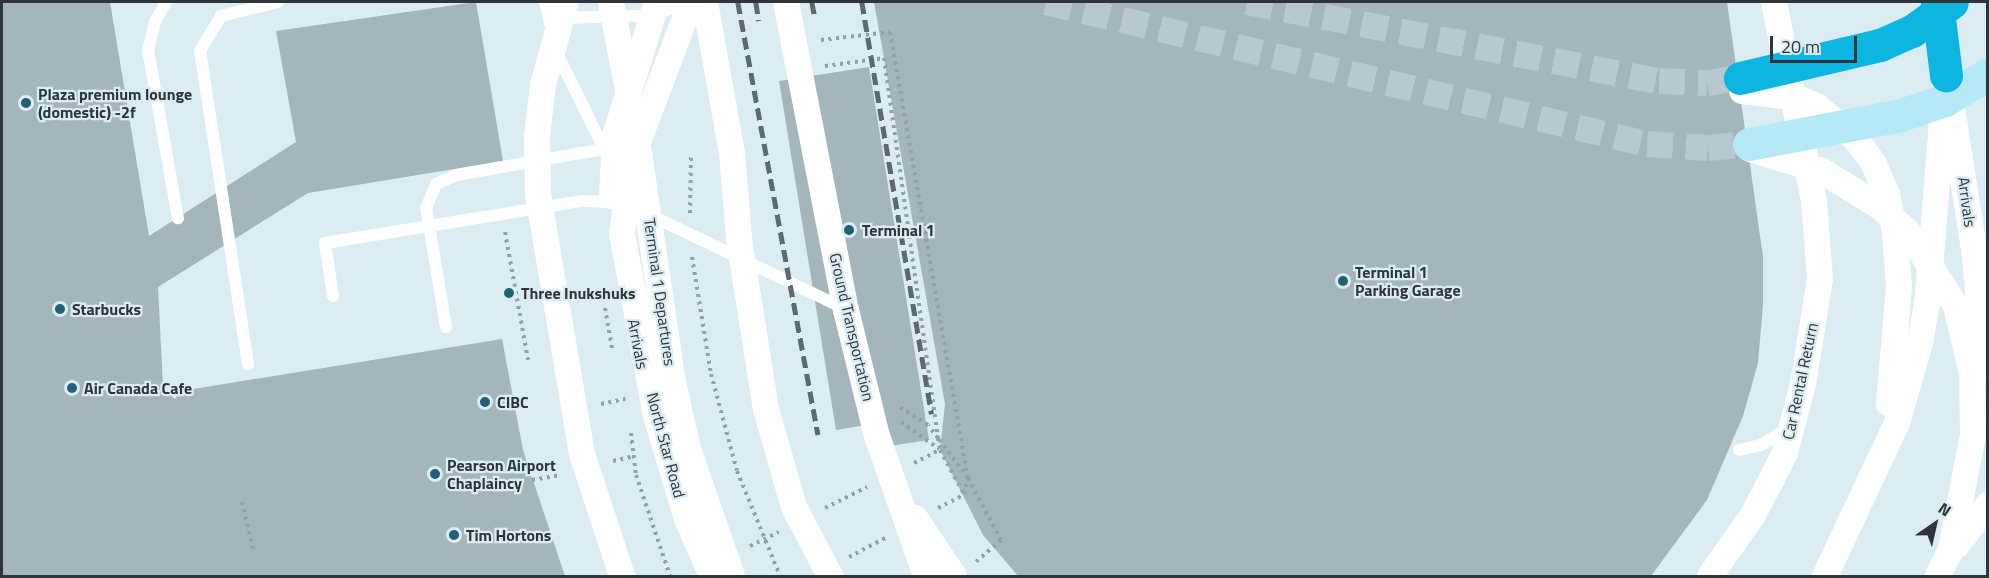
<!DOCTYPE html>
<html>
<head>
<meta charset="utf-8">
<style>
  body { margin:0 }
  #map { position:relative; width:1989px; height:578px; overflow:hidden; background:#dbecf3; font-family:"Titillium Web",sans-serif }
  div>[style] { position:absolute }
  .building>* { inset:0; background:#a4b5bb }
  .street-tunnel>* { height:26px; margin-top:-13px; transform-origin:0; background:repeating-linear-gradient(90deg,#b9c7ce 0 26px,transparent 0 39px) }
  .path>* { height:4px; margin-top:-2px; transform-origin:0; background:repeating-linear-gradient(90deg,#94a0a5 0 3px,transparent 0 7.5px) }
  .lane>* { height:12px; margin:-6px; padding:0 6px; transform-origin:6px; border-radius:6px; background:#fff }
  .street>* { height:26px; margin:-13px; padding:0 13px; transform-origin:13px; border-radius:13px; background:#fff }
  .secondary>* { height:33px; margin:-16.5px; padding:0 16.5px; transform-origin:16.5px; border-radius:16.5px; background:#b6e9f6 }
  .highway>* { height:33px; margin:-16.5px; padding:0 16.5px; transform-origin:16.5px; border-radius:16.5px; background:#0db6e1 }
  .rail>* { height:4.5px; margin-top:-2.25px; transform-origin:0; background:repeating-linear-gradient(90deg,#5f686c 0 12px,transparent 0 18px) }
  .dots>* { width:16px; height:16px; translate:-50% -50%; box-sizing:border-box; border:3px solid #dbecf3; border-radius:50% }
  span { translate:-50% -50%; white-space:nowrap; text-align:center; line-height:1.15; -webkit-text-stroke:4.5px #dbecf3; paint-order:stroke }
  .poi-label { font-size:16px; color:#2f3538; font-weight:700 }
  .left { translate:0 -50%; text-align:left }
  .street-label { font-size:16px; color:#2f3538 }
  .frame { position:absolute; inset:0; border:3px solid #2f3538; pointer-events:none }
  .north { position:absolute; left:1905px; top:494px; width:60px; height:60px; -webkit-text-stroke:4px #dbecf3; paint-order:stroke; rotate:34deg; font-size:16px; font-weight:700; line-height:24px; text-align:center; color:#2f3538 }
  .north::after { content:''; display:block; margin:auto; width:21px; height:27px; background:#2f3538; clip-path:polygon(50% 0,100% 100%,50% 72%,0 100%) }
  .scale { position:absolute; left:1770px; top:36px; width:87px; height:27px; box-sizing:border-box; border:3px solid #2f3538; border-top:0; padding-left:8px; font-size:18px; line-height:21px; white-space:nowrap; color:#2f3538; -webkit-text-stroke:4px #dbecf3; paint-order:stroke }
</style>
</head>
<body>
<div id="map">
  <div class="building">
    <i style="clip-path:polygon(2px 2px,110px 2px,149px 236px,296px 142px,276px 31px,476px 2px,503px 161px,308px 193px,158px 287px,163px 387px,175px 399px,181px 391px,502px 339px,523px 450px,565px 576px,2px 576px)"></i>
    <i style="clip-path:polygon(874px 2px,1727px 2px,1763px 257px,1763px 305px,1758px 363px,1743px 416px,1707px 500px,1651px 576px,1018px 576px,983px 535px,940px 450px,945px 404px)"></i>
    <i style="clip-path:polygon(869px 67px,929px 440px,870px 449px,866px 425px,836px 430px,779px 81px)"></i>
  </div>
  <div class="street-tunnel">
    <i style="left:1046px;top:2px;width:618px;rotate:13.29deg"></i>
    <i style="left:1647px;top:144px;width:61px;rotate:3.8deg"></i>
    <i style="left:1708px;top:148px;width:41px;rotate:-5.6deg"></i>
    <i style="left:1247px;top:2px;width:420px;rotate:10.9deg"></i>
    <i style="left:1659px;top:81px;width:48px;rotate:2.4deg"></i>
    <i style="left:1707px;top:83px;width:33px;rotate:-9deg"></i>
  </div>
  <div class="path">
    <i style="left:821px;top:40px;width:69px;rotate:-6.6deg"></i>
    <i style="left:890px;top:32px;width:453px;rotate:80.1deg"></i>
    <i style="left:968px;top:478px;width:70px;rotate:62deg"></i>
    <i style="left:1001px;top:540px;width:33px;rotate:139deg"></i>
    <i style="left:825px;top:66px;width:60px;rotate:-7.7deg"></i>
    <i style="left:884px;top:58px;width:384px;rotate:81.9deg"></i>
    <i style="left:938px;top:438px;width:12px;rotate:81deg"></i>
    <i style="left:940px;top:450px;width:50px;rotate:61.4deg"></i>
    <i style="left:964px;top:494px;width:16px;rotate:-76deg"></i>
    <i style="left:968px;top:478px;width:50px;rotate:-126.9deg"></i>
    <i style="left:938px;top:438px;width:16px;rotate:-128deg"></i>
    <i style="left:928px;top:425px;width:36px;rotate:-148deg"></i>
    <i style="left:690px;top:213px;width:56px;rotate:-89deg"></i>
    <i style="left:505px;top:232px;width:130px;rotate:79.8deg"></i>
    <i style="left:692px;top:257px;width:119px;rotate:80.8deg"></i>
    <i style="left:711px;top:374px;width:100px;rotate:75deg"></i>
    <i style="left:737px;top:471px;width:113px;rotate:67.7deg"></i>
    <i style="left:605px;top:308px;width:41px;rotate:80.1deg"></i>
    <i style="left:601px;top:404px;width:25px;rotate:-12deg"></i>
    <i style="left:901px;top:422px;width:47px;rotate:35.4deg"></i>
    <i style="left:631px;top:433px;width:42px;rotate:83.2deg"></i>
    <i style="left:636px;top:475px;width:107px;rotate:71.4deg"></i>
    <i style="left:613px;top:461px;width:22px;rotate:-13deg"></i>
    <i style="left:914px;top:463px;width:29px;rotate:-27deg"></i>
    <i style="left:532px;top:480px;width:29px;rotate:-10deg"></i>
    <i style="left:242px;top:502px;width:52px;rotate:76.8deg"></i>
    <i style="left:825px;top:508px;width:47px;rotate:-26.6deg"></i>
    <i style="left:938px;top:508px;width:28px;rotate:-27deg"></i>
    <i style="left:750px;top:546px;width:32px;rotate:-26deg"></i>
    <i style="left:849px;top:557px;width:41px;rotate:-27.8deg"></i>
  </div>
  <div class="lane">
    <i style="left:166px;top:2px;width:23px;rotate:119deg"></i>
    <i style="left:155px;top:22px;width:29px;rotate:104deg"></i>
    <i style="left:148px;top:50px;width:171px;rotate:79.9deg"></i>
    <i style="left:545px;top:2px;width:52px;rotate:76.8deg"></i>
    <i style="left:557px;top:53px;width:114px;rotate:63.9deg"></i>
    <i style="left:559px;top:18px;width:79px;rotate:-1.5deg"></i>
    <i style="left:638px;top:16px;width:20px;rotate:-6deg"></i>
    <i style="left:658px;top:14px;width:29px;rotate:-25deg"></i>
    <i style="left:650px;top:215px;width:216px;rotate:25.7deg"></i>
    <i style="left:333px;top:296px;width:54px;rotate:-98.6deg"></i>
    <i style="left:325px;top:243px;width:259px;rotate:-9.3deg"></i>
    <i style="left:581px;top:201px;width:36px;rotate:2deg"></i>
    <i style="left:446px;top:327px;width:121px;rotate:-99.5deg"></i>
    <i style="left:426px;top:208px;width:26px;rotate:-67deg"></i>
    <i style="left:436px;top:184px;width:23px;rotate:-23deg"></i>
    <i style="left:457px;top:175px;width:150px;rotate:-10deg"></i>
    <i style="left:248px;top:364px;width:317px;rotate:-98.7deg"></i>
    <i style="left:200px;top:51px;width:41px;rotate:-59deg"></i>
    <i style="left:221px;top:16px;width:59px;rotate:-13.8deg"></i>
    <i style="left:1739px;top:450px;width:23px;rotate:-13deg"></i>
    <i style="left:1761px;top:445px;width:33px;rotate:-31deg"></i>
  </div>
  <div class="street">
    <i style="left:566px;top:2px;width:86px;rotate:105.5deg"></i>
    <i style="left:543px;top:85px;width:51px;rotate:96.7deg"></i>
    <i style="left:537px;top:136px;width:58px;rotate:89deg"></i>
    <i style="left:538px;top:194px;width:264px;rotate:80.4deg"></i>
    <i style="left:582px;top:454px;width:128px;rotate:71.8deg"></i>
    <i style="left:611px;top:2px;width:90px;rotate:79.1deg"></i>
    <i style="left:691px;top:2px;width:170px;rotate:110.7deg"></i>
    <i style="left:631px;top:161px;width:74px;rotate:97deg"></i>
    <i style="left:622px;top:234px;width:185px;rotate:79.4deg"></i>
    <i style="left:656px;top:416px;width:108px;rotate:73.2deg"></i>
    <i style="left:687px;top:519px;width:62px;rotate:66.3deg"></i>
    <i style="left:705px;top:2px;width:153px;rotate:79.9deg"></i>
    <i style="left:732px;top:153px;width:86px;rotate:85.3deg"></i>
    <i style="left:739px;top:239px;width:172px;rotate:81deg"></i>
    <i style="left:766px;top:409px;width:102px;rotate:74.1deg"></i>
    <i style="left:794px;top:507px;width:78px;rotate:62.4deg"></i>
    <i style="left:786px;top:2px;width:314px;rotate:79deg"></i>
    <i style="left:846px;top:310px;width:130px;rotate:76.2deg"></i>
    <i style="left:877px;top:436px;width:148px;rotate:70.7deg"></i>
    <i style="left:1742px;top:91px;width:56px;rotate:7.1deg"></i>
    <i style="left:1798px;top:98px;width:22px;rotate:24deg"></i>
    <i style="left:1818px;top:107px;width:50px;rotate:40.1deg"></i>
    <i style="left:1856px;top:139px;width:31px;rotate:54deg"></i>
    <i style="left:1874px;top:164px;width:34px;rotate:67deg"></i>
    <i style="left:1887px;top:195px;width:40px;rotate:78deg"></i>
    <i style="left:1895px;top:234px;width:53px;rotate:85.7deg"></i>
    <i style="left:1899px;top:287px;width:117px;rotate:94.9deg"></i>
    <i style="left:1953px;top:114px;width:144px;rotate:81.2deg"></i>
    <i style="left:1975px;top:256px;width:113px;rotate:85.4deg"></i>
    <i style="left:638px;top:146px;width:239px;rotate:81.6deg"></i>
    <i style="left:673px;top:382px;width:69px;rotate:77.4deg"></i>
    <i style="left:688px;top:449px;width:134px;rotate:70.9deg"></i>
    <i style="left:1750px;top:149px;width:75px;rotate:17deg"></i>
    <i style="left:1822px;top:171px;width:67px;rotate:31.6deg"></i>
    <i style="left:1879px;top:206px;width:39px;rotate:42deg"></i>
    <i style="left:1908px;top:232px;width:88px;rotate:57deg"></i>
    <i style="left:1956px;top:306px;width:69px;rotate:76.6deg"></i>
    <i style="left:1972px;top:373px;width:62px;rotate:89.1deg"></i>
    <i style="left:1973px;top:435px;width:120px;rotate:101deg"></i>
    <i style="left:612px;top:196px;width:60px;rotate:-87.1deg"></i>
    <i style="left:615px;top:136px;width:140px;rotate:-72.6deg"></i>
    <i style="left:915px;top:518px;width:70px;rotate:56.1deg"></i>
    <i style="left:1957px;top:545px;width:51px;rotate:-52.2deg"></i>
    <i style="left:1710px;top:576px;width:75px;rotate:-54.8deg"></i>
    <i style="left:1753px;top:515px;width:70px;rotate:-62.7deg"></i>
    <i style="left:1785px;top:453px;width:71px;rotate:-75.4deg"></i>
    <i style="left:1803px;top:384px;width:106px;rotate:-80.8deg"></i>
    <i style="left:1820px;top:279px;width:78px;rotate:-94.4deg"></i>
    <i style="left:1814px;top:201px;width:203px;rotate:-101.4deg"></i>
    <i style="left:1825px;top:576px;width:169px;rotate:-64.8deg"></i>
    <i style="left:1897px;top:423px;width:83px;rotate:-74deg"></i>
    <i style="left:1920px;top:343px;width:39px;rotate:-80deg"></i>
    <i style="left:1927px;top:305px;width:222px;rotate:-85.3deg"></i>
    <i style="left:1938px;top:576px;width:42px;rotate:-64.7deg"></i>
  </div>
  <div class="secondary">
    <i style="left:1749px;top:144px;width:155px;rotate:-10.8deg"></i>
    <i style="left:1901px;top:115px;width:46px;rotate:-18.8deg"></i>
    <i style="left:1945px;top:100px;width:50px;rotate:-31.2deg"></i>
  </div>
  <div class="highway">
    <i style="left:1937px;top:2px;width:74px;rotate:83deg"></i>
    <i style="left:1740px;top:78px;width:144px;rotate:-13.3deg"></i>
    <i style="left:1880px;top:45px;width:35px;rotate:-24deg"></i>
    <i style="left:1912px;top:31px;width:49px;rotate:-35.9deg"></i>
  </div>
  <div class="rail">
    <i style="left:738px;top:2px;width:440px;rotate:79.5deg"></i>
    <i style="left:756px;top:2px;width:19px;rotate:81deg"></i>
    <i style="left:812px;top:2px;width:16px;rotate:79deg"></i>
    <i style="left:862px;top:2px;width:418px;rotate:80.4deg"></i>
  </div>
  <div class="dots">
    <i style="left:26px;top:103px;background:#206175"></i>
    <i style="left:849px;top:230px;background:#206175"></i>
    <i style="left:1343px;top:281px;background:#206175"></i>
    <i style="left:509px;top:293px;background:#206175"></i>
    <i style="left:60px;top:309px;background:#206175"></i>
    <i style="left:72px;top:388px;background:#206175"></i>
    <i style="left:485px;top:402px;background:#206175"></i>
    <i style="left:435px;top:474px;background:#206175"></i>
    <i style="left:454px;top:535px;background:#206175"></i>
  </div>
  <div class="poi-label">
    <span class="left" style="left:38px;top:103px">Plaza premium lounge<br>(domestic) -2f</span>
    <span class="left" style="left:862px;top:230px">Terminal 1</span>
    <span class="left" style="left:1355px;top:281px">Terminal 1<br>Parking Garage</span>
    <span class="left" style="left:521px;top:293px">Three Inukshuks</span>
    <span class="left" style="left:72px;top:309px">Starbucks</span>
    <span class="left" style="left:84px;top:388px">Air Canada Cafe</span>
    <span class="left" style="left:497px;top:402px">CIBC</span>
    <span class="left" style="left:447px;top:474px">Pearson Airport<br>Chaplaincy</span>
    <span class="left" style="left:466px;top:535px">Tim Hortons</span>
  </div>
  <div class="street-label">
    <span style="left:1967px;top:202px;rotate:82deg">Arrivals</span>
    <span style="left:660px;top:292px;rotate:82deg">Terminal 1 Departures</span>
    <span style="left:852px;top:327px;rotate:77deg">Ground Transportation</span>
    <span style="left:638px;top:344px;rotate:79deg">Arrivals</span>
    <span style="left:1800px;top:381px;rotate:-78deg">Car Rental Return</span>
    <span style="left:666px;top:445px;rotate:75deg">North Star Road</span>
  </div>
  <div class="frame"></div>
  <div class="north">N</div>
  <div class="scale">20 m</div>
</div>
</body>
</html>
